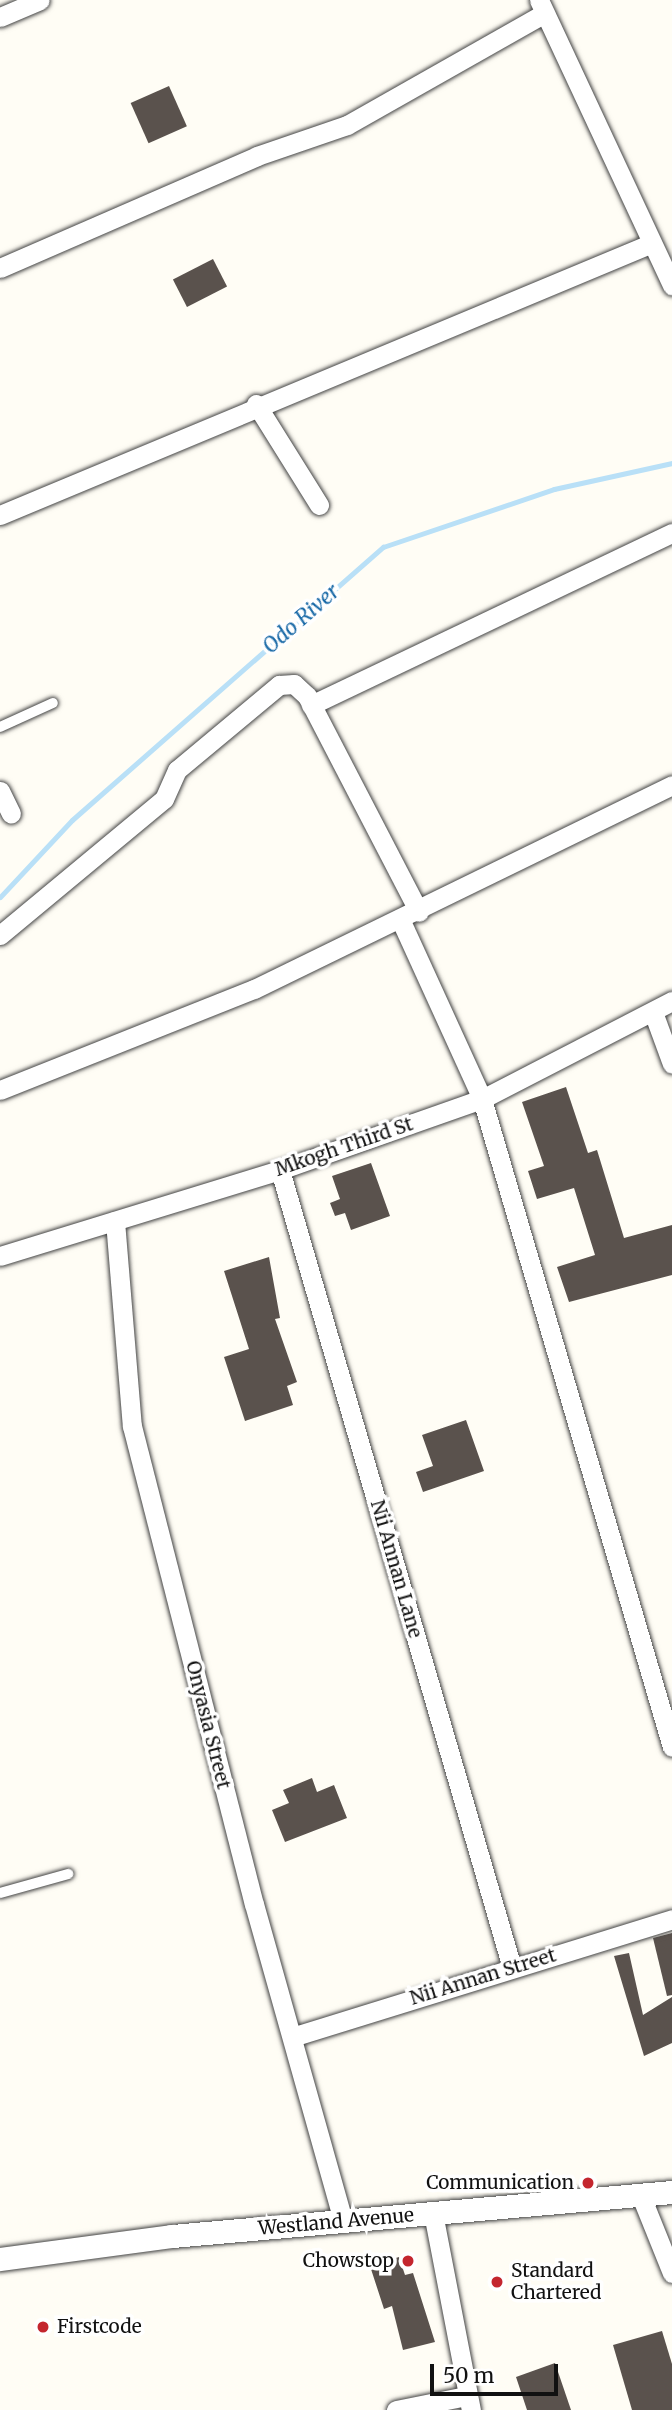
<!DOCTYPE html>
<html>
<head>
<meta charset="utf-8">
<style>
  body { margin:0 }
  #map { position:relative; width:672px; height:2410px; overflow:hidden; background:#fffdf5; font-family:Merriweather,serif }
  div>[style] { position:absolute }
  .stream>* { height:5px; margin:-2.5px; padding:0 2.5px; transform-origin:2.5px; border-radius:2.5px; background:#b9e0f7 }
  .building>* { inset:0; background:#5a524d; transform-origin:0 0 }
  .roads { filter:drop-shadow(0 0 2px #444) drop-shadow(0 0 2px #444) }
  .service>* { height:10px; margin:-5px; padding:0 5px; transform-origin:5px; border-radius:5px; background:#fff }
  .minor>* { height:19px; margin:-9.5px; padding:0 9.5px; transform-origin:9.5px; border-radius:9.5px; background:#fff }
  .tertiary>* { height:23px; margin:-11.5px; padding:0 11.5px; transform-origin:11.5px; border-radius:11.5px; background:#fff }
  .dots>* { width:19px; height:19px; translate:-50% -50%; box-sizing:border-box; border:4px solid #fff; border-radius:50% }
  span { translate:-50% -50%; white-space:nowrap; text-align:center; line-height:1.15; -webkit-text-stroke:7px #fff; paint-order:stroke }
  .street-label { font-size:19px; color:#111 }
  .poi-label { font-size:19px; color:#111 }
  .right { translate:-100% -50%; text-align:right }
  .left { translate:0 -50%; text-align:left }
  .water-label { font-size:21px; color:#1768a6; font-style:italic }
  .scale { position:absolute; left:430px; top:2364px; width:128px; height:32px; box-sizing:border-box; border:4px solid #111; border-top:0; padding-left:9px; font-size:21px; line-height:24px; white-space:nowrap; color:#111; -webkit-text-stroke:5px #fff; paint-order:stroke }
</style>
</head>
<body>
<div id="map">
  <div class="stream">
    <i style="left:0;top:897px;width:105px;rotate:-46.9deg"></i>
    <i style="left:72px;top:820px;width:414px;rotate:-41.3deg"></i>
    <i style="left:383px;top:547px;width:181px;rotate:-18.7deg"></i>
    <i style="left:554px;top:489px;width:121px;rotate:-12.4deg"></i>
  </div>
  <div class="building">
    <i style="left:169px;top:86px;width:44px;height:42px;rotate:66deg"></i>
    <i style="left:213px;top:259px;width:31px;height:45px;rotate:63deg"></i>
    <i style="clip-path:polygon(566px 1087px,588px 1153px,597px 1150px,624px 1238px,672px 1225px,672px 1275px,569px 1302px,557px 1267px,595px 1255px,574px 1188px,537px 1199px,528px 1171px,544px 1166px,522px 1102px)"></i>
    <i style="clip-path:polygon(371px 1163px,390px 1216px,351px 1230px,345px 1213px,335px 1216px,330px 1203px,340px 1199px,332px 1176px)"></i>
    <i style="clip-path:polygon(269px 1257px,280px 1318px,275px 1319px,297px 1382px,287px 1386px,293px 1405px,245px 1421px,224px 1357px,249px 1349px,224px 1271px)"></i>
    <i style="clip-path:polygon(466px 1420px,484px 1471px,423px 1492px,416px 1472px,433px 1466px,422px 1435px)"></i>
    <i style="clip-path:polygon(312px 1778px,317px 1792px,334px 1785px,347px 1818px,285px 1842px,272px 1810px,289px 1803px,283px 1790px)"></i>
    <i style="clip-path:polygon(672px 1933px,672px 1995px,667px 1996px,653px 1938px)"></i>
    <i style="clip-path:polygon(629px 1953px,643px 2015px,672px 1997px,672px 2043px,644px 2056px,614px 1956px)"></i>
    <i style="clip-path:polygon(399px 2257px,405px 2275px,413px 2273px,435px 2342px,403px 2350px,392px 2306px,384px 2309px,370px 2266px)"></i>
    <i style="clip-path:polygon(662px 2331px,672px 2364px,672px 2410px,632px 2410px,613px 2345px)"></i>
    <i style="clip-path:polygon(555px 2363px,571px 2410px,527px 2410px,516px 2377px)"></i>
  </div>
  <div class="roads">
    <div class="service">
      <i style="left:0;top:727px;width:58px;rotate:-24.4deg"></i>
      <i style="left:0;top:1893px;width:71px;rotate:-15.6deg"></i>
    </div>
    <div class="minor">
      <i style="left:539px;top:0;width:315px;rotate:65deg"></i>
      <i style="left:0;top:17px;width:43px;rotate:-23deg"></i>
      <i style="left:0;top:268px;width:280px;rotate:-23.5deg"></i>
      <i style="left:257px;top:156px;width:95px;rotate:-19deg"></i>
      <i style="left:347px;top:125px;width:227px;rotate:-29.5deg"></i>
      <i style="left:256px;top:404px;width:119px;rotate:58deg"></i>
      <i style="left:0;top:515px;width:706px;rotate:-22.64deg"></i>
      <i style="left:311px;top:705px;width:400px;rotate:-25.5deg"></i>
      <i style="left:0;top:791px;width:25px;rotate:64deg"></i>
      <i style="left:401px;top:921px;width:196px;rotate:65.5deg"></i>
      <i style="left:482px;top:1099px;width:675px;rotate:73.66deg"></i>
      <i style="left:0;top:935px;width:213px;rotate:-39.7deg"></i>
      <i style="left:164px;top:799px;width:32px;rotate:-66deg"></i>
      <i style="left:177px;top:770px;width:133px;rotate:-39.8deg"></i>
      <i style="left:279px;top:685px;width:15px;rotate:-4deg"></i>
      <i style="left:294px;top:684px;width:18px;rotate:43deg"></i>
      <i style="left:307px;top:696px;width:243px;rotate:62.6deg"></i>
      <i style="left:653px;top:1012px;width:55px;rotate:69.9deg"></i>
      <i style="left:0;top:1090px;width:273px;rotate:-21.7deg"></i>
      <i style="left:254px;top:989px;width:465px;rotate:-26deg"></i>
      <i style="left:280px;top:1170px;width:831px;rotate:73.79deg"></i>
      <i style="left:115px;top:1221px;width:206px;rotate:85.3deg"></i>
      <i style="left:132px;top:1426px;width:493px;rotate:75.7deg"></i>
      <i style="left:254px;top:1904px;width:329px;rotate:74.3deg"></i>
      <i style="left:0;top:1256px;width:293px;rotate:-17.1deg"></i>
      <i style="left:280px;top:1170px;width:214px;rotate:-19.4deg"></i>
      <i style="left:482px;top:1099px;width:214px;rotate:-27.3deg"></i>
      <i style="left:295px;top:2036px;width:395px;rotate:-17.2deg"></i>
      <i style="left:641px;top:2196px;width:83px;rotate:68.1deg"></i>
      <i style="left:433px;top:2213px;width:201px;rotate:79.1deg"></i>
      <i style="left:396px;top:2410px;width:71px;rotate:-11.3deg"></i>
    </div>
    <div class="tertiary">
      <i style="left:0;top:2259px;width:174px;rotate:-7.6deg"></i>
      <i style="left:172px;top:2236px;width:502px;rotate:-5.03deg"></i>
    </div>
  </div>
  <div class="dots">
    <i style="left:588px;top:2183px;background:#c4262e"></i>
    <i style="left:408px;top:2261px;background:#c4262e"></i>
    <i style="left:497px;top:2282px;background:#c4262e"></i>
    <i style="left:43px;top:2327px;background:#c4262e"></i>
  </div>
  <div class="street-label">
    <span style="left:344px;top:1147px;rotate:-19deg">Mkogh Third St</span>
    <span style="left:396px;top:1569px;rotate:74deg">Nii Annan Lane</span>
    <span style="left:208px;top:1725px;rotate:76deg">Onyasia Street</span>
    <span style="left:483px;top:1977px;rotate:-17deg">Nii Annan Street</span>
    <span style="left:336px;top:2222px;rotate:-5deg">Westland Avenue</span>
  </div>
  <div class="poi-label">
    <span class="right" style="left:574px;top:2183px">Communication</span>
    <span class="right" style="left:394px;top:2261px">Chowstop</span>
    <span class="left" style="left:511px;top:2282px">Standard<br>Chartered</span>
    <span class="left" style="left:57px;top:2327px">Firstcode</span>
  </div>
  <div class="water-label">
    <span style="left:301px;top:619px;rotate:-41deg">Odo River</span>
  </div>
  <div class="scale">50 m</div>
</div>
</body>
</html>
